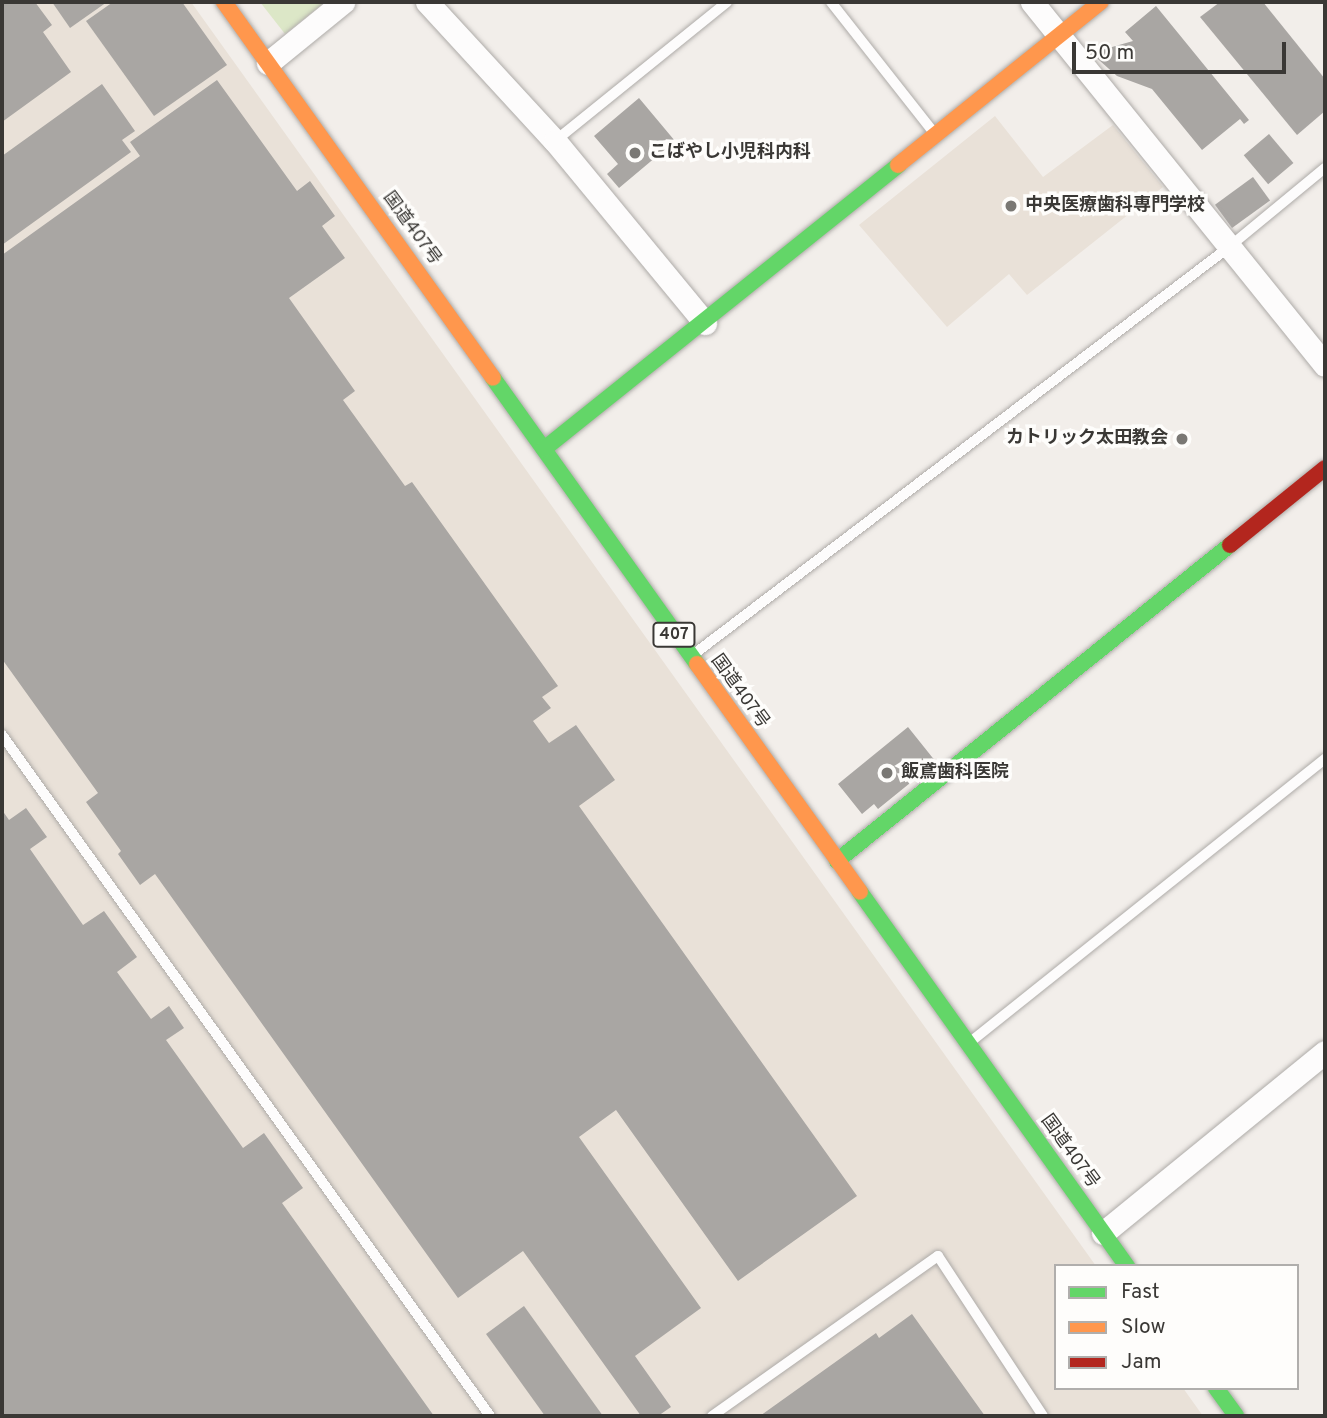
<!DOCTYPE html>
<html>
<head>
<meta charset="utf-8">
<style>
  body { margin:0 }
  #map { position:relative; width:1327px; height:1418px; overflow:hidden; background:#f2eeea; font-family:Overpass,"Noto Sans JP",sans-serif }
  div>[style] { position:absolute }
  .built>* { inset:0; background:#e9e1d8 }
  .green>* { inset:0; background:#dce7c7 }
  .building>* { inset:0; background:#a9a6a3; transform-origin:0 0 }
  .roads { filter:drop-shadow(0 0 2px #aeaba8) drop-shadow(0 0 2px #aeaba8) }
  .lane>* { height:10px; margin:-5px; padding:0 5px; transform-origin:5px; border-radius:5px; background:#fdfcfc }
  .street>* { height:23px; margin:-11.5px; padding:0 11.5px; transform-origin:11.5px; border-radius:11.5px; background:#fdfcfc }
  .fast>* { height:16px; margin:-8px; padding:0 8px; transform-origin:8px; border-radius:8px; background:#63d668 }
  .slow>* { height:16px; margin:-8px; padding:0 8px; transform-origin:8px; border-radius:8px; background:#ff974d }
  .jam>* { height:16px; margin:-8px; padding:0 8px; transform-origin:8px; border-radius:8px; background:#b3261e }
  .dots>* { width:19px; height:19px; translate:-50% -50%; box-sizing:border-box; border:4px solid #fefdfb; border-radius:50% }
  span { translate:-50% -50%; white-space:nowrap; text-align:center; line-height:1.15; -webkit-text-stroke:7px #fefdfb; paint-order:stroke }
  .shield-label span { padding:2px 5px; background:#fefdfb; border:2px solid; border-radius:5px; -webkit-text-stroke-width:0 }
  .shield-label { font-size:16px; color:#3a3835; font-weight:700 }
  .poi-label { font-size:18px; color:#3a3835; font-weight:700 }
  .left { translate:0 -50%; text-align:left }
  .right { translate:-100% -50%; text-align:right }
  .street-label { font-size:18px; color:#3a3835 }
  .frame { position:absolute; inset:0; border:4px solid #3a3835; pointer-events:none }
  .legend { position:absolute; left:1054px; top:1264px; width:245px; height:126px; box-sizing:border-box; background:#fefdfb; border:2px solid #b0aeac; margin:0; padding:9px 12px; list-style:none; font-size:21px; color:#3a3835 }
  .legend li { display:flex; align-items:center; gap:14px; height:35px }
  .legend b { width:35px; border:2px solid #b0aeac }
  .scale { position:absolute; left:1072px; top:42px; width:214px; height:32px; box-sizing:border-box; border:4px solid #3a3835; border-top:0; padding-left:9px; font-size:21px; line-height:24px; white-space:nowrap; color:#3a3835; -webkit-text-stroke:5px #fefdfb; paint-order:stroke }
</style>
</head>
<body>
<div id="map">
  <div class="built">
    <i style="clip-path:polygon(2px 2px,191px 2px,1096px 1266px,1056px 1266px,1056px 1388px,1183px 1388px,1203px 1416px,2px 1416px)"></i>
    <i style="clip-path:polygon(995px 116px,1043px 177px,1113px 125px,1163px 187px,1027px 295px,1009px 274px,947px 327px,859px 225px)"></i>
  </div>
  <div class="green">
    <i style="clip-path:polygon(260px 2px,325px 2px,285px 34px)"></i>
  </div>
  <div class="building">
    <i style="clip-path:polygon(2px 2px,35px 2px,52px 25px,43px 32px,71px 72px,2px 122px)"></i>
    <i style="clip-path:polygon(52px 2px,107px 2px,70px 28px)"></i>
    <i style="clip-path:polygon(113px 2px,182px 2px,227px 65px,154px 116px,86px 21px)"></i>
    <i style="clip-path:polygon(1220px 2px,1263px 2px,1325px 79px,1325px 111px,1297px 135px,1200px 17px)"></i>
    <i style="clip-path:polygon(1156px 6px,1249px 120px,1244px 124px,1240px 119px,1202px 150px,1152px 89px,1117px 76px,1091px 53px,1133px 41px,1125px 32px)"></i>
    <i style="clip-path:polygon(217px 80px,297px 191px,310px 181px,335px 216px,322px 226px,345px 258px,289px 298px,355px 391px,343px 400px,405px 486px,412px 482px,558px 686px,542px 697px,551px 708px,533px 721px,549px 743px,576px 725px,615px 780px,579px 806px,857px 1196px,738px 1281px,616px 1110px,579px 1137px,701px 1308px,635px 1356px,671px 1407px,658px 1416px,641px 1416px,523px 1251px,458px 1298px,155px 874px,140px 885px,118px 854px,121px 851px,86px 802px,98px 793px,2px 659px,2px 255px,140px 156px,130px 142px)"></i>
    <i style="clip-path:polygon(102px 84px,135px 131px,122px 140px,131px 152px,2px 245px,2px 156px)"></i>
    <i style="clip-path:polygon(639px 98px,675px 141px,619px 188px,607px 174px,618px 164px,594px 136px)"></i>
    <i style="left:1269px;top:134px;width:38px;height:33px;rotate:50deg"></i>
    <i style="left:1253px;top:177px;width:29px;height:47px;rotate:54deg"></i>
    <i style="clip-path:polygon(908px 727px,936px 762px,878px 809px,874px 804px,862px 814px,838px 784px)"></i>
    <i style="clip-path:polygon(26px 808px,47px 837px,30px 849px,83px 925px,104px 911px,137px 957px,117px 972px,151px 1019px,169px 1006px,184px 1028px,166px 1040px,243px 1148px,264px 1133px,303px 1188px,282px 1203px,434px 1416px,2px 1416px,2px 810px,9px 820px)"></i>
    <i style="clip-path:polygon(524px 1306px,603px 1416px,545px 1416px,486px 1334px)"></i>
    <i style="clip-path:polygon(912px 1314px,985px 1416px,760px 1416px,876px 1333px,879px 1338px)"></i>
  </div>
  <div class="roads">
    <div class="lane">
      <i style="left:831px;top:2px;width:168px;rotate:51.8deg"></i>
      <i style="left:555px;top:141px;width:221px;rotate:-38.9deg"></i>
      <i style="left:698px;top:651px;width:667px;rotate:-37.26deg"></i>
      <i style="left:1229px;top:247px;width:124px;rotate:-39.5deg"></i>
      <i style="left:2px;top:735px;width:838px;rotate:54.37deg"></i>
      <i style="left:974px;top:1039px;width:449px;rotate:-38.6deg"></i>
      <i style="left:712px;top:1416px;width:277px;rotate:-35.3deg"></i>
      <i style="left:938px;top:1256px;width:191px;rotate:56.7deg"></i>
    </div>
    <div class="street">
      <i style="left:427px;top:2px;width:189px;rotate:47.4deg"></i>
      <i style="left:555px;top:141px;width:236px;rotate:50.5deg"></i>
      <i style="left:1032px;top:2px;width:466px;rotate:51.1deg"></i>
      <i style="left:268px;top:63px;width:97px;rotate:-39.1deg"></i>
      <i style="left:1103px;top:1233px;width:286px;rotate:-39.2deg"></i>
    </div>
    <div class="fast">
      <i style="left:493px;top:378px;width:351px;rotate:54.5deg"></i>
      <i style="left:544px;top:449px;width:454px;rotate:-38.7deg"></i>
      <i style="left:837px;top:861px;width:504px;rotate:-38.8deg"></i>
      <i style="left:860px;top:892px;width:460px;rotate:54.5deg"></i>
      <i style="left:1216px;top:1388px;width:34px;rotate:54deg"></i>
    </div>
    <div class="slow">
      <i style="left:224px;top:2px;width:462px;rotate:54.4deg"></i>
      <i style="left:898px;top:165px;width:260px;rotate:-38.8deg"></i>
      <i style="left:697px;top:664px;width:280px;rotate:54.4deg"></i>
    </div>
    <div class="jam">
      <i style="left:1230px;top:545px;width:122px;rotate:-39deg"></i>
    </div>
  </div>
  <div class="dots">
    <i style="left:635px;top:153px;background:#7a7874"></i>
    <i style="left:1011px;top:206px;background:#7a7874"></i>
    <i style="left:1182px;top:439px;background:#7a7874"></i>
    <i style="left:887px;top:773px;background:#7a7874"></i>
  </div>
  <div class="shield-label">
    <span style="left:674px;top:635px">407</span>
  </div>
  <div class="poi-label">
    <span class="left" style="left:649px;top:153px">こばやし小児科内科</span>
    <span class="left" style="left:1025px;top:206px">中央医療歯科専門学校</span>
    <span class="right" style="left:1168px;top:439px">カトリック太田教会</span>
    <span class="left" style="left:901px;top:773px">飯鳶歯科医院</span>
  </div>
  <div class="street-label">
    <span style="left:411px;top:229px;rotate:54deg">国道407号</span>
    <span style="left:739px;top:692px;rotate:54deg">国道407号</span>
    <span style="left:1069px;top:1152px;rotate:54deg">国道407号</span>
  </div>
  <div class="frame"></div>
  <ul class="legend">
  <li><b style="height:9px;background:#63d668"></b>Fast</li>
  <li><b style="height:9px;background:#ff974d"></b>Slow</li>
  <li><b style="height:9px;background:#b3261e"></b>Jam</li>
  </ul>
  <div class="scale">50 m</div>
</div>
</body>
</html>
